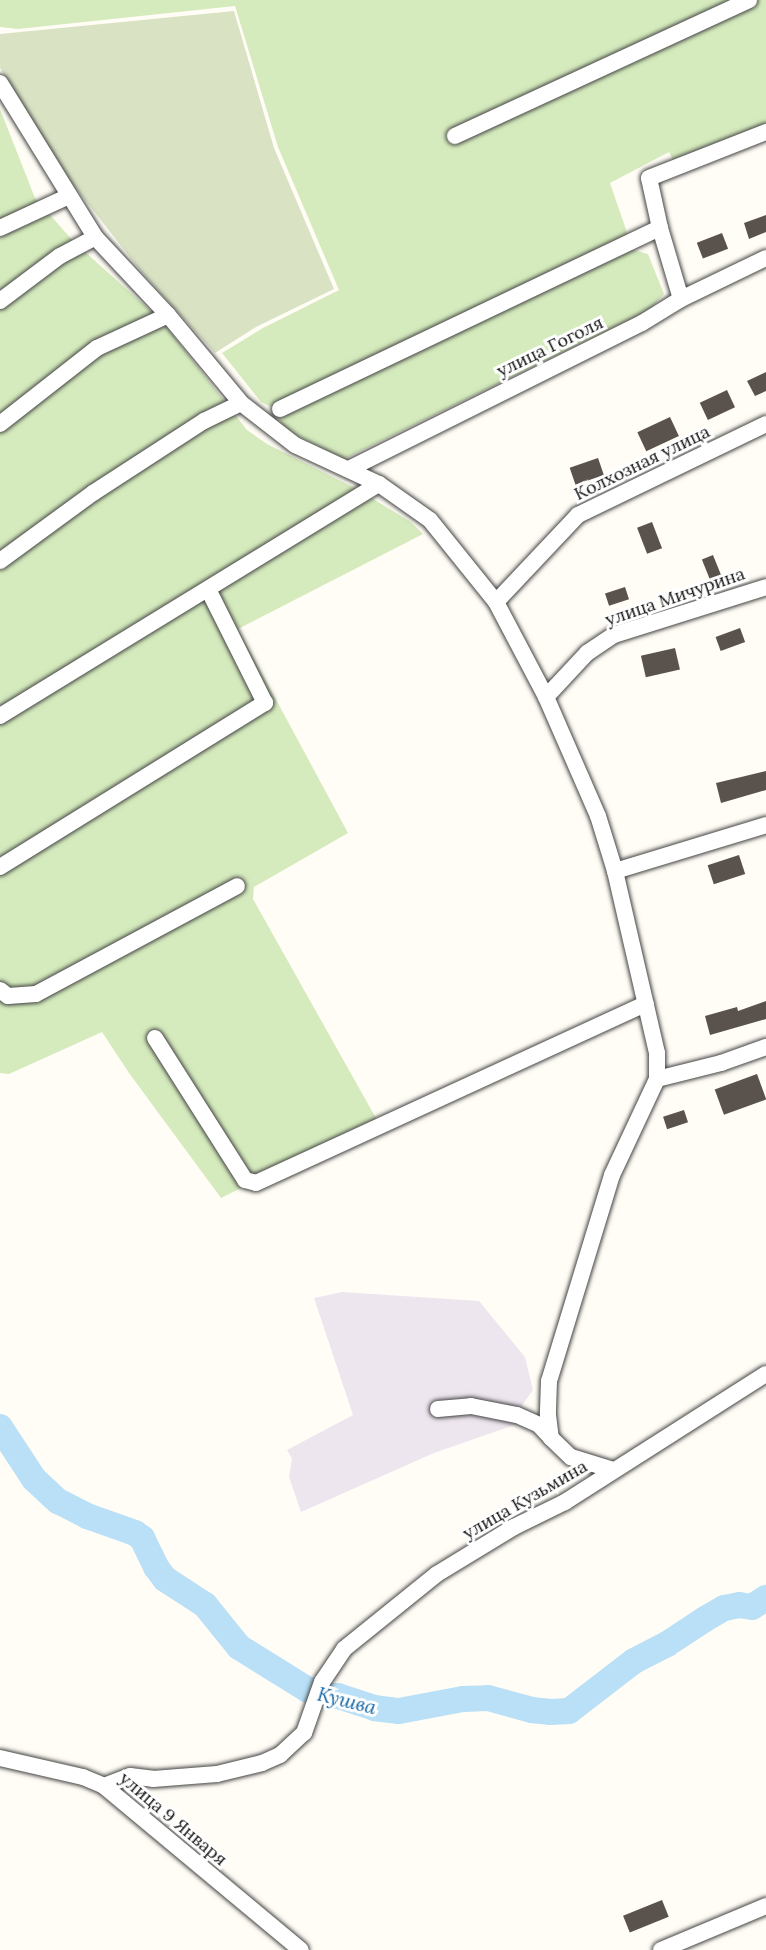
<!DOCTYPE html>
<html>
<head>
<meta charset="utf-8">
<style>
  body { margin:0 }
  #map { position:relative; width:766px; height:1950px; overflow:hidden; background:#fffdf5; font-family:Lora,serif }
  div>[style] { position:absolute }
  .industrial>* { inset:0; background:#eee6ef }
  .green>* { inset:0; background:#d5ebbd }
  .cemetery>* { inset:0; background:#d9e3c4 }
  .river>* { height:26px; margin:-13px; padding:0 13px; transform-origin:13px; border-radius:13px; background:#b9e0f7 }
  .building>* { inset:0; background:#5a524d; transform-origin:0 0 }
  .roads { filter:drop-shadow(0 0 2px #444) drop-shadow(0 0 2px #444) }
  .minor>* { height:16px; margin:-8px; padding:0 8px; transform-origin:8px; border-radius:8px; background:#fff }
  span { translate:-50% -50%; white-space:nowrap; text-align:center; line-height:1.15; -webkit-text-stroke:6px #fff; paint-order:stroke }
  .street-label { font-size:18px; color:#111 }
  .water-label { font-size:20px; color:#1768a6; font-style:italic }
</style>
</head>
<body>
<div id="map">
  <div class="industrial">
    <i style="clip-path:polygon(342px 1292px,479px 1301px,525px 1357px,533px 1390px,518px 1411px,517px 1424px,434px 1453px,301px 1512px,289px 1477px,292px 1459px,287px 1450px,353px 1415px,314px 1298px)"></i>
  </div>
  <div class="green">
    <i style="clip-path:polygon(0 0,766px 0,766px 124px,673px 160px,669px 152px,610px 183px,633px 250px,648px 254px,664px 294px,649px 310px,344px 459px,284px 429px,274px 408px,261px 402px,222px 353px,263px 328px,339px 290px,278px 147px,235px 6px,18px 29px,0 27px)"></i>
    <i style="clip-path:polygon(0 109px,35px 198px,74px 242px,161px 320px,247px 430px,267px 444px,355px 488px,411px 522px,423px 534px,238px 629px,348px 833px,254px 887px,253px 899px,377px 1120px,221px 1198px,129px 1073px,102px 1032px,9px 1074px,0 1073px)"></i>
  </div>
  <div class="cemetery">
    <i style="clip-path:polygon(234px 11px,274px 148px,334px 289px,256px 327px,215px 353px,140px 270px,71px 182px,0 68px,0 34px)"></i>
  </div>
  <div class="river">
    <i style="left:0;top:1427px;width:62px;rotate:56.8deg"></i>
    <i style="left:34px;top:1479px;width:33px;rotate:43deg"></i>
    <i style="left:58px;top:1501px;width:33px;rotate:27deg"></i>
    <i style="left:87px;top:1516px;width:51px;rotate:19.5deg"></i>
    <i style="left:135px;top:1533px;width:9px;rotate:36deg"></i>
    <i style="left:142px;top:1538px;width:32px;rotate:64deg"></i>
    <i style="left:156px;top:1567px;width:15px;rotate:53deg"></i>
    <i style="left:165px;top:1579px;width:48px;rotate:33deg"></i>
    <i style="left:205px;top:1605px;width:54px;rotate:51deg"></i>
    <i style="left:239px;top:1647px;width:81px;rotate:31.9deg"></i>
    <i style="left:308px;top:1690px;width:21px;rotate:17deg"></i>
    <i style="left:328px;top:1696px;width:10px"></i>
    <i style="left:338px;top:1696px;width:38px;rotate:18deg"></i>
    <i style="left:374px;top:1708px;width:25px;rotate:7deg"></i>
    <i style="left:399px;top:1711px;width:65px;rotate:-10.6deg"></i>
    <i style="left:463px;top:1699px;width:25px;rotate:-2deg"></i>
    <i style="left:488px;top:1698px;width:46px;rotate:15.3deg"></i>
    <i style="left:532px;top:1710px;width:19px;rotate:6deg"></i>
    <i style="left:551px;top:1712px;width:18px;rotate:-3deg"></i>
    <i style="left:569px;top:1711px;width:82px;rotate:-37.6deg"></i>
    <i style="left:634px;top:1661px;width:37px;rotate:-27deg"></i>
    <i style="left:667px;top:1644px;width:45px;rotate:-33.3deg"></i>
    <i style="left:705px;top:1619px;width:22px;rotate:-30deg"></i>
    <i style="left:724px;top:1608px;width:15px;rotate:-11deg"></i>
    <i style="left:739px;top:1605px;width:13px;rotate:9deg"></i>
    <i style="left:752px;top:1607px;width:17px;rotate:-33deg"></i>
  </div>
  <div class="building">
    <i style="clip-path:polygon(766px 215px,766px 232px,749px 239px,744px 223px)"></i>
    <i style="left:722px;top:233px;width:17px;height:27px;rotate:69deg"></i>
    <i style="clip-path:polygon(766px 372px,766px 391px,755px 396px,747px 381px)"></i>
    <i style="left:727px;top:390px;width:19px;height:30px;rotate:65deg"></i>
    <i style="left:670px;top:417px;width:21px;height:36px;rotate:65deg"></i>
    <i style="left:598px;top:458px;width:18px;height:30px;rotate:71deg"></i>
    <i style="left:652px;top:522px;width:28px;height:16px;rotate:69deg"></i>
    <i style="left:713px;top:555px;width:22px;height:12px;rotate:68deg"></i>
    <i style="left:625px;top:587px;width:13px;height:21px;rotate:72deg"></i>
    <i style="left:740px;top:628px;width:15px;height:26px;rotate:70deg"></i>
    <i style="left:675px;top:648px;width:22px;height:35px;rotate:77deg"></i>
    <i style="clip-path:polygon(766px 771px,766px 790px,721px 803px,716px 783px)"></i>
    <i style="left:739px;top:855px;width:20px;height:33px;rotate:72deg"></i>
    <i style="clip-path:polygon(766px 1001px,766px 1019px,710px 1035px,705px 1016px,737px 1007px,738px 1011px)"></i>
    <i style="left:757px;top:1074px;width:27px;height:45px;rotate:70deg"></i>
    <i style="left:684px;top:1110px;width:13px;height:22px;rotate:72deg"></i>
    <i style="left:662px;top:1900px;width:18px;height:42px;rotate:68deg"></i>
  </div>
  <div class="roads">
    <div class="minor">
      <i style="left:0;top:83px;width:181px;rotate:58.3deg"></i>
      <i style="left:95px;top:237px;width:107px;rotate:46.9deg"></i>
      <i style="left:168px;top:315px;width:114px;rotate:50.3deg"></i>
      <i style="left:241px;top:403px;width:68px;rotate:37.9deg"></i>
      <i style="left:295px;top:445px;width:93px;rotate:24.9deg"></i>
      <i style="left:379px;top:484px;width:62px;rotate:35.2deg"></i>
      <i style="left:430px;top:520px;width:105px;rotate:51.2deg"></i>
      <i style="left:496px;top:602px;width:107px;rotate:62.2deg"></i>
      <i style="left:546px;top:697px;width:130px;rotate:66.4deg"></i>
      <i style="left:598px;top:816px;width:58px;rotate:72.8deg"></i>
      <i style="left:615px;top:871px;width:187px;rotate:77deg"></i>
      <i style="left:657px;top:1053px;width:26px;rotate:90deg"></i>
      <i style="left:657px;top:1079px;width:106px;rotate:115.1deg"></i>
      <i style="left:612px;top:1175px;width:215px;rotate:107deg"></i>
      <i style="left:549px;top:1381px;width:34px;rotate:92deg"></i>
      <i style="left:548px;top:1415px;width:23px;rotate:83deg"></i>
      <i style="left:551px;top:1438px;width:28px;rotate:44deg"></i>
      <i style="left:571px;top:1457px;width:44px;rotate:17.2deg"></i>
      <i style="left:455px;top:136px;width:324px;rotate:-24.8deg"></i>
      <i style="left:0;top:228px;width:76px;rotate:-24.9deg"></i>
      <i style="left:681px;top:299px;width:74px;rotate:-106.5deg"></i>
      <i style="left:660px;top:228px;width:51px;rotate:-102.4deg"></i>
      <i style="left:649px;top:178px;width:126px;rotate:-21.5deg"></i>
      <i style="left:0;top:301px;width:75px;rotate:-36.9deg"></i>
      <i style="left:60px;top:256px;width:40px;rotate:-28deg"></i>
      <i style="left:280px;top:409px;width:421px;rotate:-25.5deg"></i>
      <i style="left:0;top:424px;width:123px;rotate:-38.1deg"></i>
      <i style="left:97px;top:348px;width:78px;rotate:-24.9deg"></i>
      <i style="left:349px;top:469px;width:327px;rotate:-26.5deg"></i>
      <i style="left:642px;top:323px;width:46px;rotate:-31.6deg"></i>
      <i style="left:681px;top:299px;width:94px;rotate:-25.8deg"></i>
      <i style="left:0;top:561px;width:115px;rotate:-36.2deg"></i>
      <i style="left:93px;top:493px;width:132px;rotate:-33deg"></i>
      <i style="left:204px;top:421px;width:41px;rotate:-25.9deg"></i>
      <i style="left:496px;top:602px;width:120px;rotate:-46.7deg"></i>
      <i style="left:578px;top:515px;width:209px;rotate:-25.8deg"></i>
      <i style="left:546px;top:697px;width:60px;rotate:-47deg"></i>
      <i style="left:587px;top:653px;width:32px;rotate:-34deg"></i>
      <i style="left:614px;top:635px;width:159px;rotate:-17.5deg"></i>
      <i style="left:0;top:716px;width:444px;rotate:-31.5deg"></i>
      <i style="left:0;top:867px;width:312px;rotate:-31.8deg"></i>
      <i style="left:265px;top:703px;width:127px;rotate:-116.6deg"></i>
      <i style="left:615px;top:871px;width:158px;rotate:-16.9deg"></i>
      <i style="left:0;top:990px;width:10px;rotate:37deg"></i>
      <i style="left:8px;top:996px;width:28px;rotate:-4deg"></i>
      <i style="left:36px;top:994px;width:228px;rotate:-28.2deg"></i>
      <i style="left:155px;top:1038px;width:168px;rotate:57.6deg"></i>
      <i style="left:245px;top:1180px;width:11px;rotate:15deg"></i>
      <i style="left:256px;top:1183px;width:429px;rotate:-24.7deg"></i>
      <i style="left:657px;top:1079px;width:66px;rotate:-14deg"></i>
      <i style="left:721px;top:1063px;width:48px;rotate:-19.6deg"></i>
      <i style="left:438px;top:1409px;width:33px;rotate:-5deg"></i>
      <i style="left:471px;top:1406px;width:47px;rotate:11.1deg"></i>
      <i style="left:517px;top:1415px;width:24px;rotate:24deg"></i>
      <i style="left:539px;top:1425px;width:18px;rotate:47deg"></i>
      <i style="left:0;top:1758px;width:85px;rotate:12.9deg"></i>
      <i style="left:83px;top:1777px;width:23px;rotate:23deg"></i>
      <i style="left:104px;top:1786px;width:256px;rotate:39.8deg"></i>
      <i style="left:104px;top:1786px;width:28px;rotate:-21deg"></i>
      <i style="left:130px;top:1776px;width:23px;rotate:7deg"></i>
      <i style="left:153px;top:1779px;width:64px;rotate:-4.5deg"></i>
      <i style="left:217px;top:1774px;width:46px;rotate:-13.7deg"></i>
      <i style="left:262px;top:1763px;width:20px;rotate:-24deg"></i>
      <i style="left:280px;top:1755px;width:33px;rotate:-43deg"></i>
      <i style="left:304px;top:1733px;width:54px;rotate:-70.6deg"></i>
      <i style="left:322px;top:1682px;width:40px;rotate:-56deg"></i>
      <i style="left:344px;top:1649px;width:119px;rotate:-38.9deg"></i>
      <i style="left:437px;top:1574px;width:90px;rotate:-31.4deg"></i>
      <i style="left:514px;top:1527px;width:57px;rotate:-26.1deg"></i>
      <i style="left:565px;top:1502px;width:238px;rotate:-32.5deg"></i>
      <i style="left:661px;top:1950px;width:114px;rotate:-22.7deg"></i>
    </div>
  </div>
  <div class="street-label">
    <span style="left:550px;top:347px;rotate:-26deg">улица Гоголя</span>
    <span style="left:642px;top:463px;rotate:-26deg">Колхозная улица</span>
    <span style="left:675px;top:597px;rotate:-19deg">улица Мичурина</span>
    <span style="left:525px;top:1500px;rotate:-30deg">улица Кузьмина</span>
    <span style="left:173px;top:1819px;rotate:40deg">улица 9 Января</span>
  </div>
  <div class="water-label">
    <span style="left:347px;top:1700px;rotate:14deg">Кушва</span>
  </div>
</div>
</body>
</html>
